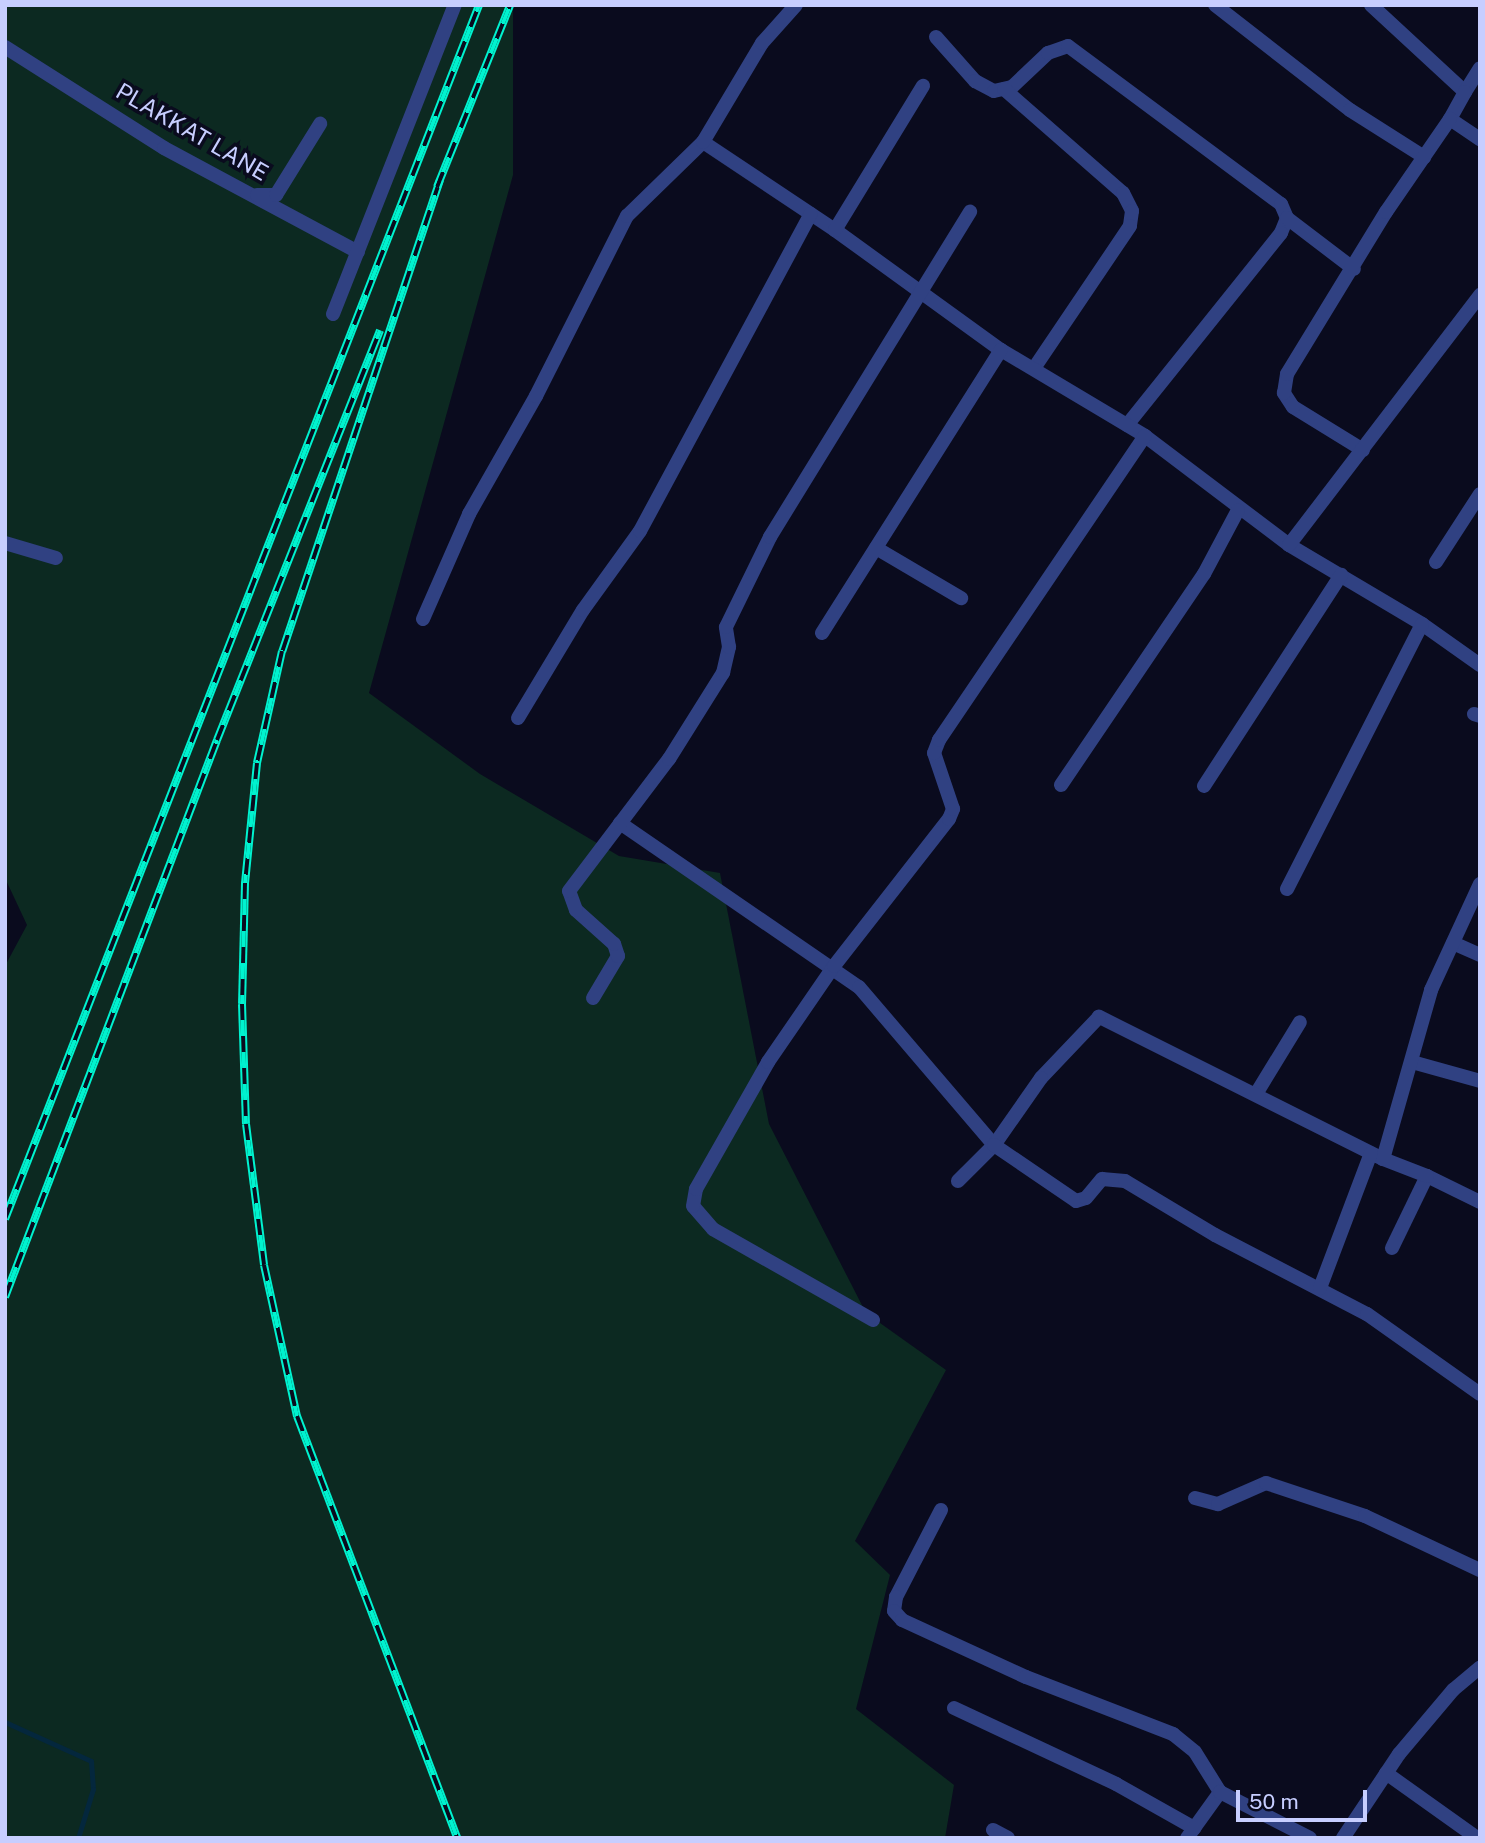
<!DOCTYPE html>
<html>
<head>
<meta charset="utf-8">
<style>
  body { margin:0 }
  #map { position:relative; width:1485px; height:1843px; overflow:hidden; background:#0a0b1e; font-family:"Public Sans",sans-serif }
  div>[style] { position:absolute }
  .green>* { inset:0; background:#0c2921 }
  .stream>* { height:5px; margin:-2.5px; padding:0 2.5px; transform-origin:2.5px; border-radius:2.5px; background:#04273d }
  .minor>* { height:14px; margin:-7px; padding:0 7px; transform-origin:7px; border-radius:7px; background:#304182 }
  .rail>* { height:8px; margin-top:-4px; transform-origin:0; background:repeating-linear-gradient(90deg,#0a0b1e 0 16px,#00f2cf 0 32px); box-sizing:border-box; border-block:2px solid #00f2cf }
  span { translate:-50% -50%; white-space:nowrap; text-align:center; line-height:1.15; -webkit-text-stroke:7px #0a0b1e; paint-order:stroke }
  .street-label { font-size:23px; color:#c7ceff }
  .frame { position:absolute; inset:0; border:7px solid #c7ceff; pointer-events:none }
  .scale { position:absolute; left:1236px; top:1790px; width:131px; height:32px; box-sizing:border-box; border:4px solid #c7ceff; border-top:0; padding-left:9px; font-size:21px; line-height:24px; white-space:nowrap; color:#c7ceff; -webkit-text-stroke:5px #0a0b1e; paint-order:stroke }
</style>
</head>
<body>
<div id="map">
  <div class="green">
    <i style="clip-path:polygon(5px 5px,513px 5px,513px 175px,369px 693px,480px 774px,619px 856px,720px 873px,769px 1124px,866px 1313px,946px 1370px,855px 1541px,890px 1575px,856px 1709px,954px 1785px,945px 1838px,5px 1838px,5px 966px,27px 925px,5px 878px)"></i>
  </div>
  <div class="stream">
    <i style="left:5px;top:1722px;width:94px;rotate:24.4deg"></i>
    <i style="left:91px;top:1761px;width:28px;rotate:86deg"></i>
    <i style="left:93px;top:1789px;width:51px;rotate:107deg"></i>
  </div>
  <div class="minor">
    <i style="left:1215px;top:5px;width:171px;rotate:37.9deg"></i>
    <i style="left:1350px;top:110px;width:88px;rotate:32.4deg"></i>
    <i style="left:1371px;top:5px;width:128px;rotate:42.8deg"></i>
    <i style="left:1465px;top:92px;width:28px;rotate:-58deg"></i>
    <i style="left:936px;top:37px;width:59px;rotate:48.4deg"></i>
    <i style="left:975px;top:81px;width:21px;rotate:28deg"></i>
    <i style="left:994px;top:91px;width:18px;rotate:-13deg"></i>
    <i style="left:1012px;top:87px;width:50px;rotate:-43.4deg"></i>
    <i style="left:1048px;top:53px;width:21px;rotate:-19deg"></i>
    <i style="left:1068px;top:46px;width:265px;rotate:36.6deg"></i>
    <i style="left:1281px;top:204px;width:15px;rotate:67deg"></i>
    <i style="left:1287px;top:218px;width:16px;rotate:112deg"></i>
    <i style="left:1281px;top:233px;width:246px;rotate:128.7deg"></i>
    <i style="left:5px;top:47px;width:188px;rotate:32.4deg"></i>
    <i style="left:164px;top:148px;width:220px;rotate:28.2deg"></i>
    <i style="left:1004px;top:89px;width:158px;rotate:41.2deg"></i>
    <i style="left:1123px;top:193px;width:20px;rotate:63deg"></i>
    <i style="left:1132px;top:211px;width:15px;rotate:98deg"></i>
    <i style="left:1130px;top:226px;width:170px;rotate:124deg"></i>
    <i style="left:1465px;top:92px;width:31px;rotate:119deg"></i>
    <i style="left:1450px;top:119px;width:36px;rotate:34deg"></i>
    <i style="left:703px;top:142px;width:159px;rotate:33.7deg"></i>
    <i style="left:835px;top:230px;width:205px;rotate:35.9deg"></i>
    <i style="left:1001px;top:350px;width:168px;rotate:30.8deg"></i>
    <i style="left:1145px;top:436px;width:181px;rotate:37.1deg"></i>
    <i style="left:1289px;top:545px;width:155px;rotate:30.7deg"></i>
    <i style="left:1422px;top:624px;width:71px;rotate:35.3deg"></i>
    <i style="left:257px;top:195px;width:19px"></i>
    <i style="left:276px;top:195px;width:84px;rotate:-58.2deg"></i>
    <i style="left:1287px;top:218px;width:84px;rotate:37.3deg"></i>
    <i style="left:835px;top:230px;width:169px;rotate:-58.6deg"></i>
    <i style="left:333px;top:314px;width:332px;rotate:-68.5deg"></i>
    <i style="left:1363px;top:450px;width:82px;rotate:-148.4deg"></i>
    <i style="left:1293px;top:407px;width:17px;rotate:-123deg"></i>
    <i style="left:1284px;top:393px;width:19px;rotate:-81deg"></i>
    <i style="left:1287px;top:374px;width:190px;rotate:-58.6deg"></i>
    <i style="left:1386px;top:212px;width:113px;rotate:-55.5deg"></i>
    <i style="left:5px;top:543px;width:53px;rotate:16.4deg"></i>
    <i style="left:1289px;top:545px;width:315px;rotate:-52.6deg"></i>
    <i style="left:876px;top:548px;width:99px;rotate:30.5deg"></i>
    <i style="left:1436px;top:562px;width:81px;rotate:-57.1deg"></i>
    <i style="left:423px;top:619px;width:115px;rotate:-66.3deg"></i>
    <i style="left:469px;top:514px;width:136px;rotate:-60.4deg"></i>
    <i style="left:536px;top:396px;width:202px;rotate:-63.2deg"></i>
    <i style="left:627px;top:216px;width:106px;rotate:-44.2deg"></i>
    <i style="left:703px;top:142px;width:115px;rotate:-59.2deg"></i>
    <i style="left:762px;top:43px;width:51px;rotate:-48.2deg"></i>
    <i style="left:822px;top:633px;width:335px;rotate:-57.7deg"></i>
    <i style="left:1474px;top:714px;width:6px;rotate:18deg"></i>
    <i style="left:518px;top:718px;width:126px;rotate:-59deg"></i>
    <i style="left:583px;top:610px;width:97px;rotate:-54.2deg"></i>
    <i style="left:640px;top:531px;width:360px;rotate:-61.7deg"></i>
    <i style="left:1061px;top:785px;width:255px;rotate:-55.9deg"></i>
    <i style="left:1204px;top:574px;width:72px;rotate:-62deg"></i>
    <i style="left:1204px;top:786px;width:252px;rotate:-57deg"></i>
    <i style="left:620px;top:823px;width:290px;rotate:34.5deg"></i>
    <i style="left:859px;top:987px;width:208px;rotate:49.5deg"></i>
    <i style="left:994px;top:1145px;width:51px;rotate:135deg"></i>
    <i style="left:1287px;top:889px;width:297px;rotate:-63deg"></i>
    <i style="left:1453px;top:943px;width:30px;rotate:24deg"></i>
    <i style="left:593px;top:998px;width:49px;rotate:-59.2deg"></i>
    <i style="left:618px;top:956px;width:13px;rotate:-108deg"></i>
    <i style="left:614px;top:944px;width:51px;rotate:-138.2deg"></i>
    <i style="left:576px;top:910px;width:20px;rotate:-110deg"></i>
    <i style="left:569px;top:891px;width:166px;rotate:-52.9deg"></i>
    <i style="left:669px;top:759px;width:102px;rotate:-57.9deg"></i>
    <i style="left:723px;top:673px;width:27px;rotate:-77deg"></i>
    <i style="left:729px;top:647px;width:20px;rotate:-99deg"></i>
    <i style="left:726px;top:627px;width:100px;rotate:-63.9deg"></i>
    <i style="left:770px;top:537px;width:382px;rotate:-58.4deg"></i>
    <i style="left:1412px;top:1062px;width:71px;rotate:15.6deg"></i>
    <i style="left:1256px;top:1094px;width:84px;rotate:-58.6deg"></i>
    <i style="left:1383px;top:1159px;width:318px;rotate:-153.4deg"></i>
    <i style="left:1099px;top:1017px;width:84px;rotate:133.6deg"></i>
    <i style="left:1041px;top:1078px;width:82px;rotate:125deg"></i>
    <i style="left:994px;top:1145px;width:99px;rotate:34.3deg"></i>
    <i style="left:1076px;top:1201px;width:10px;rotate:-17deg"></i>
    <i style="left:1086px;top:1198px;width:25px;rotate:-50deg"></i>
    <i style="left:1102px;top:1179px;width:23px;rotate:5deg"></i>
    <i style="left:1125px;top:1181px;width:105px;rotate:31deg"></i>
    <i style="left:1215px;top:1235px;width:171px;rotate:27.5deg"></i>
    <i style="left:1367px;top:1314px;width:138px;rotate:35.3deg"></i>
    <i style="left:1427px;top:1176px;width:59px;rotate:26.1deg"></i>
    <i style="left:1392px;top:1248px;width:80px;rotate:-64.1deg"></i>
    <i style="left:1427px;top:1176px;width:47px;rotate:-158.9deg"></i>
    <i style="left:1383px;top:1159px;width:176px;rotate:-74.1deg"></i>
    <i style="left:1431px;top:990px;width:117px;rotate:-65.2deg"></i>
    <i style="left:1320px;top:1288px;width:144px;rotate:-69.3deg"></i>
    <i style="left:873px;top:1320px;width:184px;rotate:-150.4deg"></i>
    <i style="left:713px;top:1229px;width:30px;rotate:-131deg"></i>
    <i style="left:693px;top:1206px;width:17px;rotate:-80deg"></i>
    <i style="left:696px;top:1189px;width:146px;rotate:-60.4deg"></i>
    <i style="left:768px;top:1062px;width:116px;rotate:-55.5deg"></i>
    <i style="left:834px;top:966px;width:187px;rotate:-52deg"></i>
    <i style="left:949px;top:819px;width:11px;rotate:-68deg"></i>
    <i style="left:953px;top:809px;width:59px;rotate:-108.7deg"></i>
    <i style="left:934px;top:753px;width:14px;rotate:-69deg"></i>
    <i style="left:939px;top:740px;width:367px;rotate:-55.9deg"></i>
    <i style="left:1195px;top:1498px;width:24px;rotate:15deg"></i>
    <i style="left:1218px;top:1504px;width:52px;rotate:-23.6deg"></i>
    <i style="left:1266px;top:1483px;width:104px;rotate:18.4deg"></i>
    <i style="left:1365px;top:1516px;width:127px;rotate:25.2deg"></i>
    <i style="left:941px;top:1510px;width:98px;rotate:117.3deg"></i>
    <i style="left:896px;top:1597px;width:14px;rotate:98deg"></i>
    <i style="left:894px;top:1611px;width:12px;rotate:48deg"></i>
    <i style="left:902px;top:1620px;width:136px;rotate:24.7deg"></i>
    <i style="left:1026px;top:1677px;width:158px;rotate:21.2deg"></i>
    <i style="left:1173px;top:1734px;width:28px;rotate:39deg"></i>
    <i style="left:1195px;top:1752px;width:47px;rotate:58deg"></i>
    <i style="left:954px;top:1708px;width:179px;rotate:25.1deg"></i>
    <i style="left:1116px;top:1784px;width:90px;rotate:29.4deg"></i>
    <i style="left:1386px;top:1773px;width:112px;rotate:35.5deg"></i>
    <i style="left:993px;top:1830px;width:17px;rotate:28deg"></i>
    <i style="left:1187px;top:1838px;width:57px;rotate:-54.3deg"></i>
    <i style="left:1220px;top:1792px;width:101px;rotate:27.1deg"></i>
    <i style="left:1343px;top:1838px;width:101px;rotate:-56.3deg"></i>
    <i style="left:1399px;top:1754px;width:84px;rotate:-49.8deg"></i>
    <i style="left:1453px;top:1690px;width:35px;rotate:-40deg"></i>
  </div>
  <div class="rail">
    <i style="left:440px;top:180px;width:497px;rotate:108.5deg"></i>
    <i style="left:282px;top:651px;width:115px;rotate:102.6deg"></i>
    <i style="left:257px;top:763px;width:121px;rotate:95.7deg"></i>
    <i style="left:245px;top:883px;width:121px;rotate:91.4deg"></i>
    <i style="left:242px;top:1004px;width:120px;rotate:88.1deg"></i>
    <i style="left:246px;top:1124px;width:142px;rotate:82.7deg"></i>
    <i style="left:264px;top:1265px;width:155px;rotate:77.7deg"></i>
    <i style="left:297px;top:1416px;width:451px;rotate:69.2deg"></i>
    <i style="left:437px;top:187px;width:196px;rotate:-68.1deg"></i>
    <i style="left:5px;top:1219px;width:1303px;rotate:-68.67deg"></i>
    <i style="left:5px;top:1297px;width:596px;rotate:-69.16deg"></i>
    <i style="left:217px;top:740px;width:441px;rotate:-68.3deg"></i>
  </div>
  <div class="street-label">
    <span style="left:192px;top:132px;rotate:30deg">PLAKKAT LANE</span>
  </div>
  <div class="frame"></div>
  <div class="scale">50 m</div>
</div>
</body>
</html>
